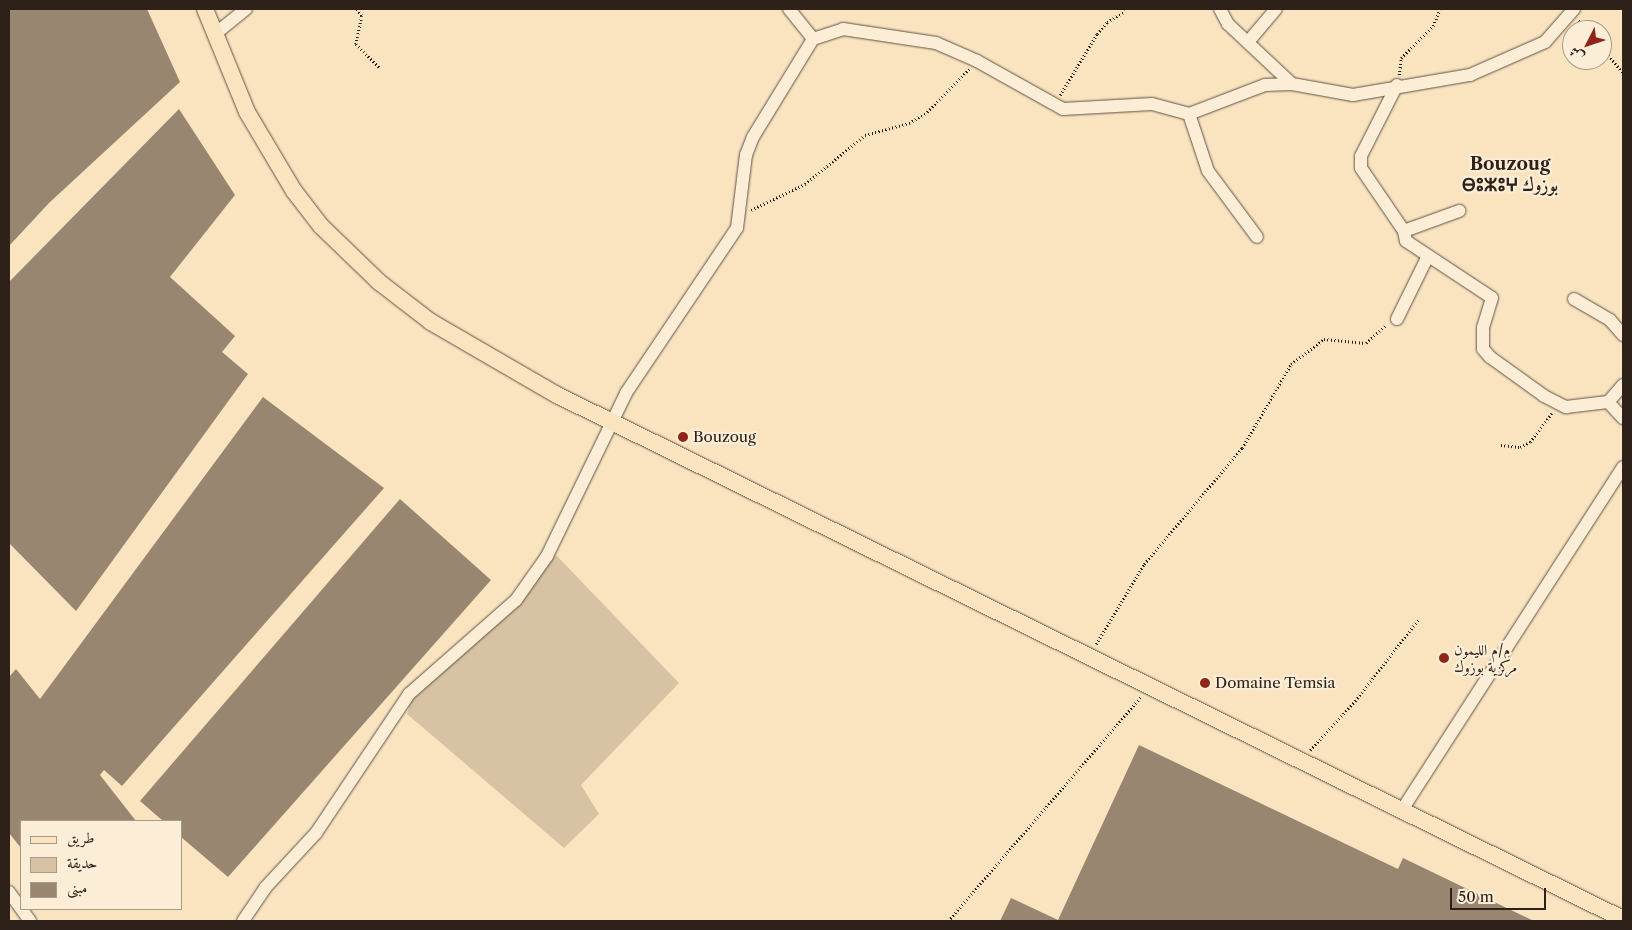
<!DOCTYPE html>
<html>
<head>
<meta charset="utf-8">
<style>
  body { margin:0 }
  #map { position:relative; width:1632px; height:930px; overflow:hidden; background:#fae4c0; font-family:"Libre Caslon Text",Amiri,"Noto Sans Tifinagh",serif }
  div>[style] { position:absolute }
  .green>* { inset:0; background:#d7c3a4 }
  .building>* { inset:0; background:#988670 }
  .path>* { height:2.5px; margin-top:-1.25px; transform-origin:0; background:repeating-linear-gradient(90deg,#2d211a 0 1px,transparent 0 3.5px) }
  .roads { filter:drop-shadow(0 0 1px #605244) drop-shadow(0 0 1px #605244) }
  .minor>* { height:12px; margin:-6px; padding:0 6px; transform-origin:6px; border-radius:6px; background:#fcedd6 }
  .major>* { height:16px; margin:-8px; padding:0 8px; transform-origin:8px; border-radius:8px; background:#fae4c0 }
  .dots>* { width:14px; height:14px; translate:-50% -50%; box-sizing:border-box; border:2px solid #fcedd6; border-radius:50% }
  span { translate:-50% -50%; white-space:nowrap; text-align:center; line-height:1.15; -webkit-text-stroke:4.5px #fcedd6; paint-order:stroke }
  .poi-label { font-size:15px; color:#2d211a }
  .left { translate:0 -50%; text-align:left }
  .quarter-label { font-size:18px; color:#2d211a; font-weight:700 }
  .frame { position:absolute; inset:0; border:10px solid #2d211a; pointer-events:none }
  .legend { position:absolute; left:20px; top:820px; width:162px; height:90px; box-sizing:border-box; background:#fcedd6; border:1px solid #a99b8b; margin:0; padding:6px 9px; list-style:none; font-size:15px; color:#2d211a }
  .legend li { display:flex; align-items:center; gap:10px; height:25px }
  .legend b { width:25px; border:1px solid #a99b8b }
  .north { position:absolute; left:1562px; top:20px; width:50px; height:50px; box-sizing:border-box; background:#fcedd6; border:1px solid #a99b8b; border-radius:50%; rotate:229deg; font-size:14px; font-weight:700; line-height:20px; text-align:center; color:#2d211a }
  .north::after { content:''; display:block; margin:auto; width:18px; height:22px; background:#8f2418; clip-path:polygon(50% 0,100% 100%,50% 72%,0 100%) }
  .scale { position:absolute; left:1450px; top:888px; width:96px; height:22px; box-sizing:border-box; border:2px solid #2d211a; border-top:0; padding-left:6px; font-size:15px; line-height:18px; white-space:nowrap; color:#2d211a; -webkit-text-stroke:4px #fcedd6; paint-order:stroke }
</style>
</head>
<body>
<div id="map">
  <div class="green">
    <i style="clip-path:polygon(556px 555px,679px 683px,581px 785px,599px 814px,564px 848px,407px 714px,412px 698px,506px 613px)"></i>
  </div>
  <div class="building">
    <i style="clip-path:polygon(9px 9px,147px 9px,180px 82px,49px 203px,9px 246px)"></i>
    <i style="clip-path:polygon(179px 109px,235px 195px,170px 277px,235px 336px,222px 352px,248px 374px,76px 611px,9px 543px,9px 282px)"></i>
    <i style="clip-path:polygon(263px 397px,384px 488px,122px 786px,104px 770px,100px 775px,136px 821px,21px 821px,21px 848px,9px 833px,9px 677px,16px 669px,40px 699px)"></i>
    <i style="clip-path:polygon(400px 499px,491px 580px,228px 877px,181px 837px,181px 821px,163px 821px,140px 801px)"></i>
    <i style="clip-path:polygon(1139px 745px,1398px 869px,1403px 858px,1534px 921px,1000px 921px,1011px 898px,1058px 920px)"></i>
  </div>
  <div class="path">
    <i style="left:357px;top:9px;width:9px;rotate:54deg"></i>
    <i style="left:362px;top:16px;width:29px;rotate:102deg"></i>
    <i style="left:356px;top:44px;width:33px;rotate:45deg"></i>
    <i style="left:1579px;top:20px;width:13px;rotate:48deg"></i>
    <i style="left:1602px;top:47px;width:33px;rotate:51deg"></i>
    <i style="left:1399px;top:75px;width:17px;rotate:-83deg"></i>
    <i style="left:1401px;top:58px;width:45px;rotate:-45deg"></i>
    <i style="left:1433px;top:26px;width:18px;rotate:-68deg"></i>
    <i style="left:1060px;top:95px;width:71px;rotate:-58.8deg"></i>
    <i style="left:1097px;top:34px;width:16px;rotate:-50deg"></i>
    <i style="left:1107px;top:22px;width:21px;rotate:-31deg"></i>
    <i style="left:751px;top:210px;width:60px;rotate:-25.7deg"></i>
    <i style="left:805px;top:184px;width:77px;rotate:-39.2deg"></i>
    <i style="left:865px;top:135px;width:46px;rotate:-15.3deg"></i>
    <i style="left:909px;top:123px;width:21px;rotate:-31deg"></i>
    <i style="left:927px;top:112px;width:60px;rotate:-45.7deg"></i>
    <i style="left:1501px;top:445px;width:19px;rotate:6deg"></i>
    <i style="left:1520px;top:447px;width:11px;rotate:-27deg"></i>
    <i style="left:1530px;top:442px;width:36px;rotate:-53deg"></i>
    <i style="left:1096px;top:644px;width:93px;rotate:-59deg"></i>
    <i style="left:1144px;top:564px;width:152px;rotate:-49.8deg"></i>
    <i style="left:1242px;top:448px;width:97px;rotate:-59.7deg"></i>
    <i style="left:1291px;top:364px;width:41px;rotate:-37.1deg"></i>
    <i style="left:1324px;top:339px;width:42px;rotate:5.4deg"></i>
    <i style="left:1366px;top:343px;width:27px;rotate:-42deg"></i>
    <i style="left:1310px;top:750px;width:67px;rotate:-47.4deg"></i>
    <i style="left:1355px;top:701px;width:103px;rotate:-52.1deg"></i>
    <i style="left:948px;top:921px;width:296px;rotate:-49.3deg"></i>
  </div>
  <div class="roads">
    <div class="minor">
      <i style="left:789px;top:9px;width:38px;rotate:51deg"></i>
      <i style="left:1220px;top:9px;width:17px;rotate:62deg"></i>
      <i style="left:1228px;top:24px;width:88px;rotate:43.2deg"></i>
      <i style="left:215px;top:34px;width:40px;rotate:-39deg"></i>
      <i style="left:1248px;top:42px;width:43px;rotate:-49.7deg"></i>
      <i style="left:1397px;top:85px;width:80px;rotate:116.9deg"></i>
      <i style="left:1361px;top:156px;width:12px;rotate:90deg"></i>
      <i style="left:1361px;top:168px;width:76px;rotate:55.7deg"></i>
      <i style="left:1404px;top:231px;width:59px;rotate:-20deg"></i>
      <i style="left:1189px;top:114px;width:60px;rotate:71.6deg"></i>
      <i style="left:1208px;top:171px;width:82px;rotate:53.4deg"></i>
      <i style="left:1404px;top:231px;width:10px;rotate:79deg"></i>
      <i style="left:1406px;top:241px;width:103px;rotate:33.5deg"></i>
      <i style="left:1492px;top:298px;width:31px;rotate:107deg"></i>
      <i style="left:1483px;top:328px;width:21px;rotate:90deg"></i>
      <i style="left:1483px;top:349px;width:11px;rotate:49deg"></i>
      <i style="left:1490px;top:357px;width:67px;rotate:35.8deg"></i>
      <i style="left:1544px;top:396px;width:25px;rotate:27deg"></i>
      <i style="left:1566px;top:407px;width:42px;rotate:-6.8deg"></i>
      <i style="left:1574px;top:299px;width:42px;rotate:30.3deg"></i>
      <i style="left:1610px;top:320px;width:20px;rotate:49deg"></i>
      <i style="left:1397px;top:319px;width:70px;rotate:-63.8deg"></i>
      <i style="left:1623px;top:385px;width:23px;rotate:131deg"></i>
      <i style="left:1608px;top:402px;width:22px;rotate:47deg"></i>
      <i style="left:1402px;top:810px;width:408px;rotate:-57.2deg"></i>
      <i style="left:9px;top:892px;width:36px;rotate:54deg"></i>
      <i style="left:243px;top:921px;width:40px;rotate:-56deg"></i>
      <i style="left:265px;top:888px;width:75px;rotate:-47.2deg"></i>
      <i style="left:316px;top:833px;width:167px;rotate:-56.2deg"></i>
      <i style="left:409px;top:694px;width:142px;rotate:-41.3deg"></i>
      <i style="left:516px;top:600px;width:54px;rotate:-54.8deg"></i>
      <i style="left:547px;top:556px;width:181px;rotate:-64.1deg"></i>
      <i style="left:626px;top:393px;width:199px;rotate:-56.1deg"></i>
      <i style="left:737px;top:228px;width:74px;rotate:-83deg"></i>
      <i style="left:746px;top:155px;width:19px;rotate:-69deg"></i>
      <i style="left:753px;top:137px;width:115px;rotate:-58.5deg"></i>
      <i style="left:813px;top:39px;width:32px;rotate:-18deg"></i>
      <i style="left:843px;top:29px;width:94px;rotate:8.6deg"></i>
      <i style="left:936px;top:43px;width:45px;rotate:23.7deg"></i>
      <i style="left:977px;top:61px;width:98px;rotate:29.2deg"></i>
      <i style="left:1063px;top:109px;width:89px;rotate:-3.2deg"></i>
      <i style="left:1152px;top:104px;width:38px;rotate:15deg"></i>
      <i style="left:1189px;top:114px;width:81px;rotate:-20.9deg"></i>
      <i style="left:1265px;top:85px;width:27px;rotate:-2deg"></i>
      <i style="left:1292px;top:84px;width:62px;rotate:10.2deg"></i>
      <i style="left:1353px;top:95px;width:119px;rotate:-9.7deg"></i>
      <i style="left:1470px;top:75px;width:82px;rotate:-23.7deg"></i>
      <i style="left:1545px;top:42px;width:44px;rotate:-48.7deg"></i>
    </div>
    <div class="major">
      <i style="left:205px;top:9px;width:111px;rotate:67.8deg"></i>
      <i style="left:247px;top:112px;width:92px;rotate:59.3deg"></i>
      <i style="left:294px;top:191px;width:44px;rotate:52.4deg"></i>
      <i style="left:321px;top:226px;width:81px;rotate:44deg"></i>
      <i style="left:379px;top:282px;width:66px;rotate:37.6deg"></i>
      <i style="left:431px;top:322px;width:146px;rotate:30.1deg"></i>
      <i style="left:557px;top:395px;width:1188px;rotate:26.18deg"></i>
    </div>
  </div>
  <div class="dots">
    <i style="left:683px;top:437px;background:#8f2418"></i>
    <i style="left:1444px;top:658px;background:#8f2418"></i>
    <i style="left:1205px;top:683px;background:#8f2418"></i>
  </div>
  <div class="poi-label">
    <span class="left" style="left:693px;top:437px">Bouzoug</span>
    <span class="left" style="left:1454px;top:658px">م/م الليمون<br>مركزية بوزوك</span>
    <span class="left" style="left:1215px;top:683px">Domaine Temsia</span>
  </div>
  <div class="quarter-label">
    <span style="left:1510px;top:175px">Bouzoug<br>ⴱⵓⵣⵓⵖ بوزوك</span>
  </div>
  <div class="frame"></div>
  <ul class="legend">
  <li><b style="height:6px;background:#fae4c0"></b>طريق</li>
  <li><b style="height:14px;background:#d7c3a4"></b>حديقة</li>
  <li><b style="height:14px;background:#988670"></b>مبنى</li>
  </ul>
  <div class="north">ش</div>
  <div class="scale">50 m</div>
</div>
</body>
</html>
